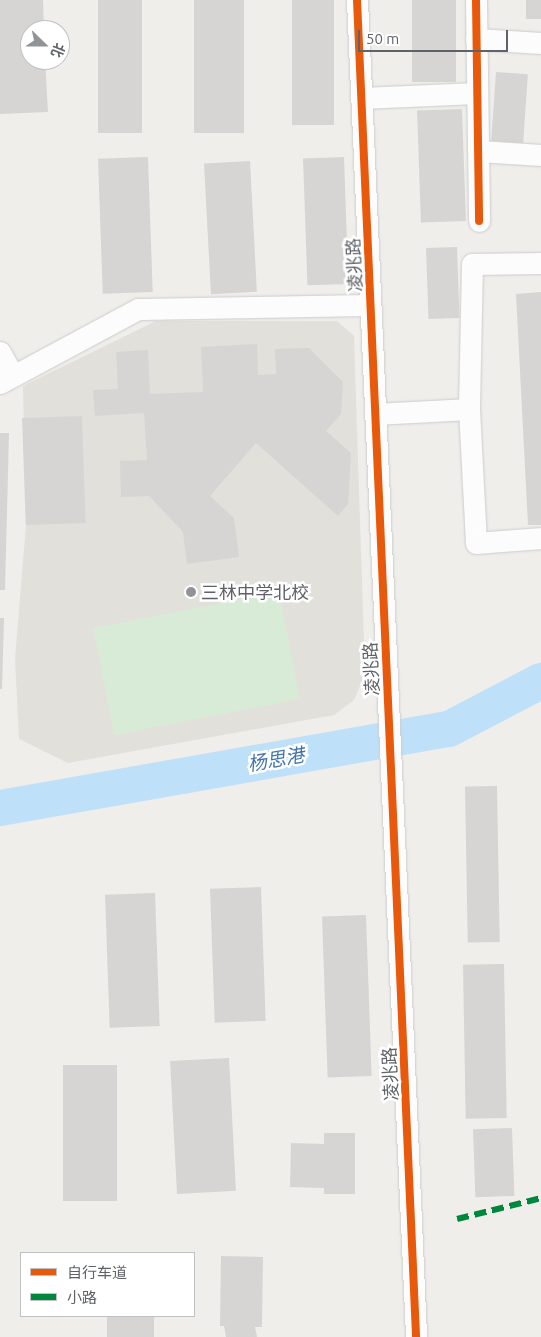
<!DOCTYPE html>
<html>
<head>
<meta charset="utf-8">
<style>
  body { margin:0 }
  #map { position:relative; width:541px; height:1337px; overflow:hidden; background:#efeeea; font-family:Ubuntu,"Noto Sans SC",sans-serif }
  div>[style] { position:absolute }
  .education>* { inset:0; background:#e2e0da }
  .green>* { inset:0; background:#d8ebd6; transform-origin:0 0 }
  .river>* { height:36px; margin:-18px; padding:0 18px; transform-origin:18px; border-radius:18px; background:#bfe0f9 }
  .building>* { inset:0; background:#d6d5d3; transform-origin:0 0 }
  .roads { filter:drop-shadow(0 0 1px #cbcccc) drop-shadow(0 0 1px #cbcccc) }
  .minor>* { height:21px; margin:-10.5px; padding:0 10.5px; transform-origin:10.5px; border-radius:10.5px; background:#fdfcfc }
  .quiet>* { height:6px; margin-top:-3px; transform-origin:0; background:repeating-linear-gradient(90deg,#00873e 0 12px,transparent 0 18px) }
  .cycleway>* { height:8px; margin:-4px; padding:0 4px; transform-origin:4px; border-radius:4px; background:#e8590c }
  .dots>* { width:14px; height:14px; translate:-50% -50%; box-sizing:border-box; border:2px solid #fff; border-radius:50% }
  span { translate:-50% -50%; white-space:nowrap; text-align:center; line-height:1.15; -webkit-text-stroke:5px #fff; paint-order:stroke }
  .street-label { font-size:18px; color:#5f6368 }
  .poi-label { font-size:18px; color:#5f6368 }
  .left { translate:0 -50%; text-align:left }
  .water-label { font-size:19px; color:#4174aa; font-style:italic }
  .legend { position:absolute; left:20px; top:1252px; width:175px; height:65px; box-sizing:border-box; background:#fff; border:1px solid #bfc1c3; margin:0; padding:6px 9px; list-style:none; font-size:15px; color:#5f6368 }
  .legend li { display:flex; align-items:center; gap:10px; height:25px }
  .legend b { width:25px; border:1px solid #bfc1c3 }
  .north { position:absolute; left:20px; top:20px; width:50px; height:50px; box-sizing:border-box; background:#fff; border:1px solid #bfc1c3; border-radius:50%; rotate:112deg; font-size:14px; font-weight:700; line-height:20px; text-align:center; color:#5f6368 }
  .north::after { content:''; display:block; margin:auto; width:18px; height:22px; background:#919496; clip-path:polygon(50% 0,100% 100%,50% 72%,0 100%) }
  .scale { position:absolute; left:358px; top:30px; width:150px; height:22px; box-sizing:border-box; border:2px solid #5f6368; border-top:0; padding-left:6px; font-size:15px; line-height:18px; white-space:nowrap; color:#5f6368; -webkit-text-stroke:4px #fff; paint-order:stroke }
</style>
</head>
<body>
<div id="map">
  <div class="education">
    <i style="clip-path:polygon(156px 321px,337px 321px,354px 336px,365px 674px,354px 700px,334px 715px,68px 763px,19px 739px,15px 659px,26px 525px,23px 386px)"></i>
  </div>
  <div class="green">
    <i style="left:279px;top:592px;width:109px;height:189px;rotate:79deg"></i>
  </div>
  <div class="river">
    <i style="left:0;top:808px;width:456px;rotate:-10deg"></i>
    <i style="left:449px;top:729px;width:104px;rotate:-27.6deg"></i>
  </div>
  <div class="building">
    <i style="clip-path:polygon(0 0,43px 0,44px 30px,30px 30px,30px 60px,45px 60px,48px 112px,0 114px)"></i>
    <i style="left:98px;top:0;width:44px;height:133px"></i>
    <i style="left:194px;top:0;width:50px;height:133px"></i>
    <i style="left:292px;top:0;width:42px;height:125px"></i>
    <i style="left:412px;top:0;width:44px;height:82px"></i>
    <i style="left:526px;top:0;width:15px;height:19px"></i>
    <i style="left:496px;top:72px;width:32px;height:69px;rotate:4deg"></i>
    <i style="left:462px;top:109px;width:112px;height:45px;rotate:88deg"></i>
    <i style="left:148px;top:157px;width:135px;height:50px;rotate:88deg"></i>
    <i style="left:344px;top:157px;width:127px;height:41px;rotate:88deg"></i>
    <i style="left:250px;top:161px;width:131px;height:46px;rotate:87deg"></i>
    <i style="left:457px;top:247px;width:71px;height:31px;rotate:88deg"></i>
    <i style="clip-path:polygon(541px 292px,541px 525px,528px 525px,516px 294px)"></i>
    <i style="clip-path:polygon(257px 344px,258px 375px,276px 374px,275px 349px,309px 348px,343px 382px,341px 414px,326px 431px,351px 453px,348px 504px,338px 516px,256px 443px,210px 496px,234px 518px,239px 557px,187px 564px,183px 532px,149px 496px,121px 497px,120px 461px,147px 460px,144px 413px,95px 416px,93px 390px,118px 389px,116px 352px,148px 350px,150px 394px,203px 392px,201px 347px)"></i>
    <i style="left:82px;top:416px;width:107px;height:60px;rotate:88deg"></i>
    <i style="clip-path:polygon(0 433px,9px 433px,5px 590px,0 590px)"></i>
    <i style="clip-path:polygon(0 618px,4px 618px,2px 689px,0 689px)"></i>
    <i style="left:497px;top:786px;width:156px;height:32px;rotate:89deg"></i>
    <i style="left:261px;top:887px;width:134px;height:51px;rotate:88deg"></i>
    <i style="left:155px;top:893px;width:133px;height:50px;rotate:88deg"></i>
    <i style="left:366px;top:915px;width:161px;height:44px;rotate:88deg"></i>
    <i style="left:504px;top:964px;width:154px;height:41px;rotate:89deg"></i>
    <i style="left:229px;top:1058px;width:133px;height:59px;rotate:87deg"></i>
    <i style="left:63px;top:1065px;width:54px;height:136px"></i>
    <i style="left:512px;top:1128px;width:68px;height:39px;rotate:88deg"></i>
    <i style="clip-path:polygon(324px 1133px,355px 1133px,355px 1194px,324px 1194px,324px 1188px,290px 1187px,291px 1143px,324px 1144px)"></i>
    <i style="clip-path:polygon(221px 1256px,263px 1257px,262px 1327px,255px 1327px,257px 1337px,226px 1337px,224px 1326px,220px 1326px)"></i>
    <i style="left:107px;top:1316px;width:47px;height:21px"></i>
  </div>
  <div class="roads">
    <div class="minor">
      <i style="left:357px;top:0;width:1338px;rotate:87.47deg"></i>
      <i style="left:476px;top:0;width:221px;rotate:89.2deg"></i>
      <i style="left:476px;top:39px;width:65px;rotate:3.5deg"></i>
      <i style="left:361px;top:98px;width:116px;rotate:-2.5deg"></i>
      <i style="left:478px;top:151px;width:63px;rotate:3.6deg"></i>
      <i style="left:541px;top:263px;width:69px;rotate:179.2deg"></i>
      <i style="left:472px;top:264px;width:145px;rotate:91.2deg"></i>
      <i style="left:469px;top:409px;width:134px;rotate:87deg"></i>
      <i style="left:476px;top:543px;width:65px;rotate:-4.4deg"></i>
      <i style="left:0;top:352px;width:26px;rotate:61deg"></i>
      <i style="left:0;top:383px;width:157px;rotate:-28.2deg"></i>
      <i style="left:138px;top:309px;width:232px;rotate:-1deg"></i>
      <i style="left:375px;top:414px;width:94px;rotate:-3deg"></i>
    </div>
  </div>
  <div class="quiet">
    <i style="left:457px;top:1219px;width:87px;rotate:-14deg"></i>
  </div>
  <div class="cycleway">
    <i style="left:357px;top:0;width:1338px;rotate:87.47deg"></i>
    <i style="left:476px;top:0;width:221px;rotate:89.2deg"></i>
  </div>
  <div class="dots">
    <i style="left:191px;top:592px;background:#919496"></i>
  </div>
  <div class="street-label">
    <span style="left:354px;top:265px;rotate:-93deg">凌兆路</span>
    <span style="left:371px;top:669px;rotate:-93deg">凌兆路</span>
    <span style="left:390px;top:1074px;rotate:-93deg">凌兆路</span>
  </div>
  <div class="poi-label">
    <span class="left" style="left:201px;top:592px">三林中学北校</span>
  </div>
  <div class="water-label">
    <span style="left:276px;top:760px;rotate:-10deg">杨思港</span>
  </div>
  <ul class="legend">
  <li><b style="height:6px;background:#e8590c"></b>自行车道</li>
  <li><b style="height:6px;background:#00873e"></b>小路</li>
  </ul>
  <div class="north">北</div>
  <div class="scale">50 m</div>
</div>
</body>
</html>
